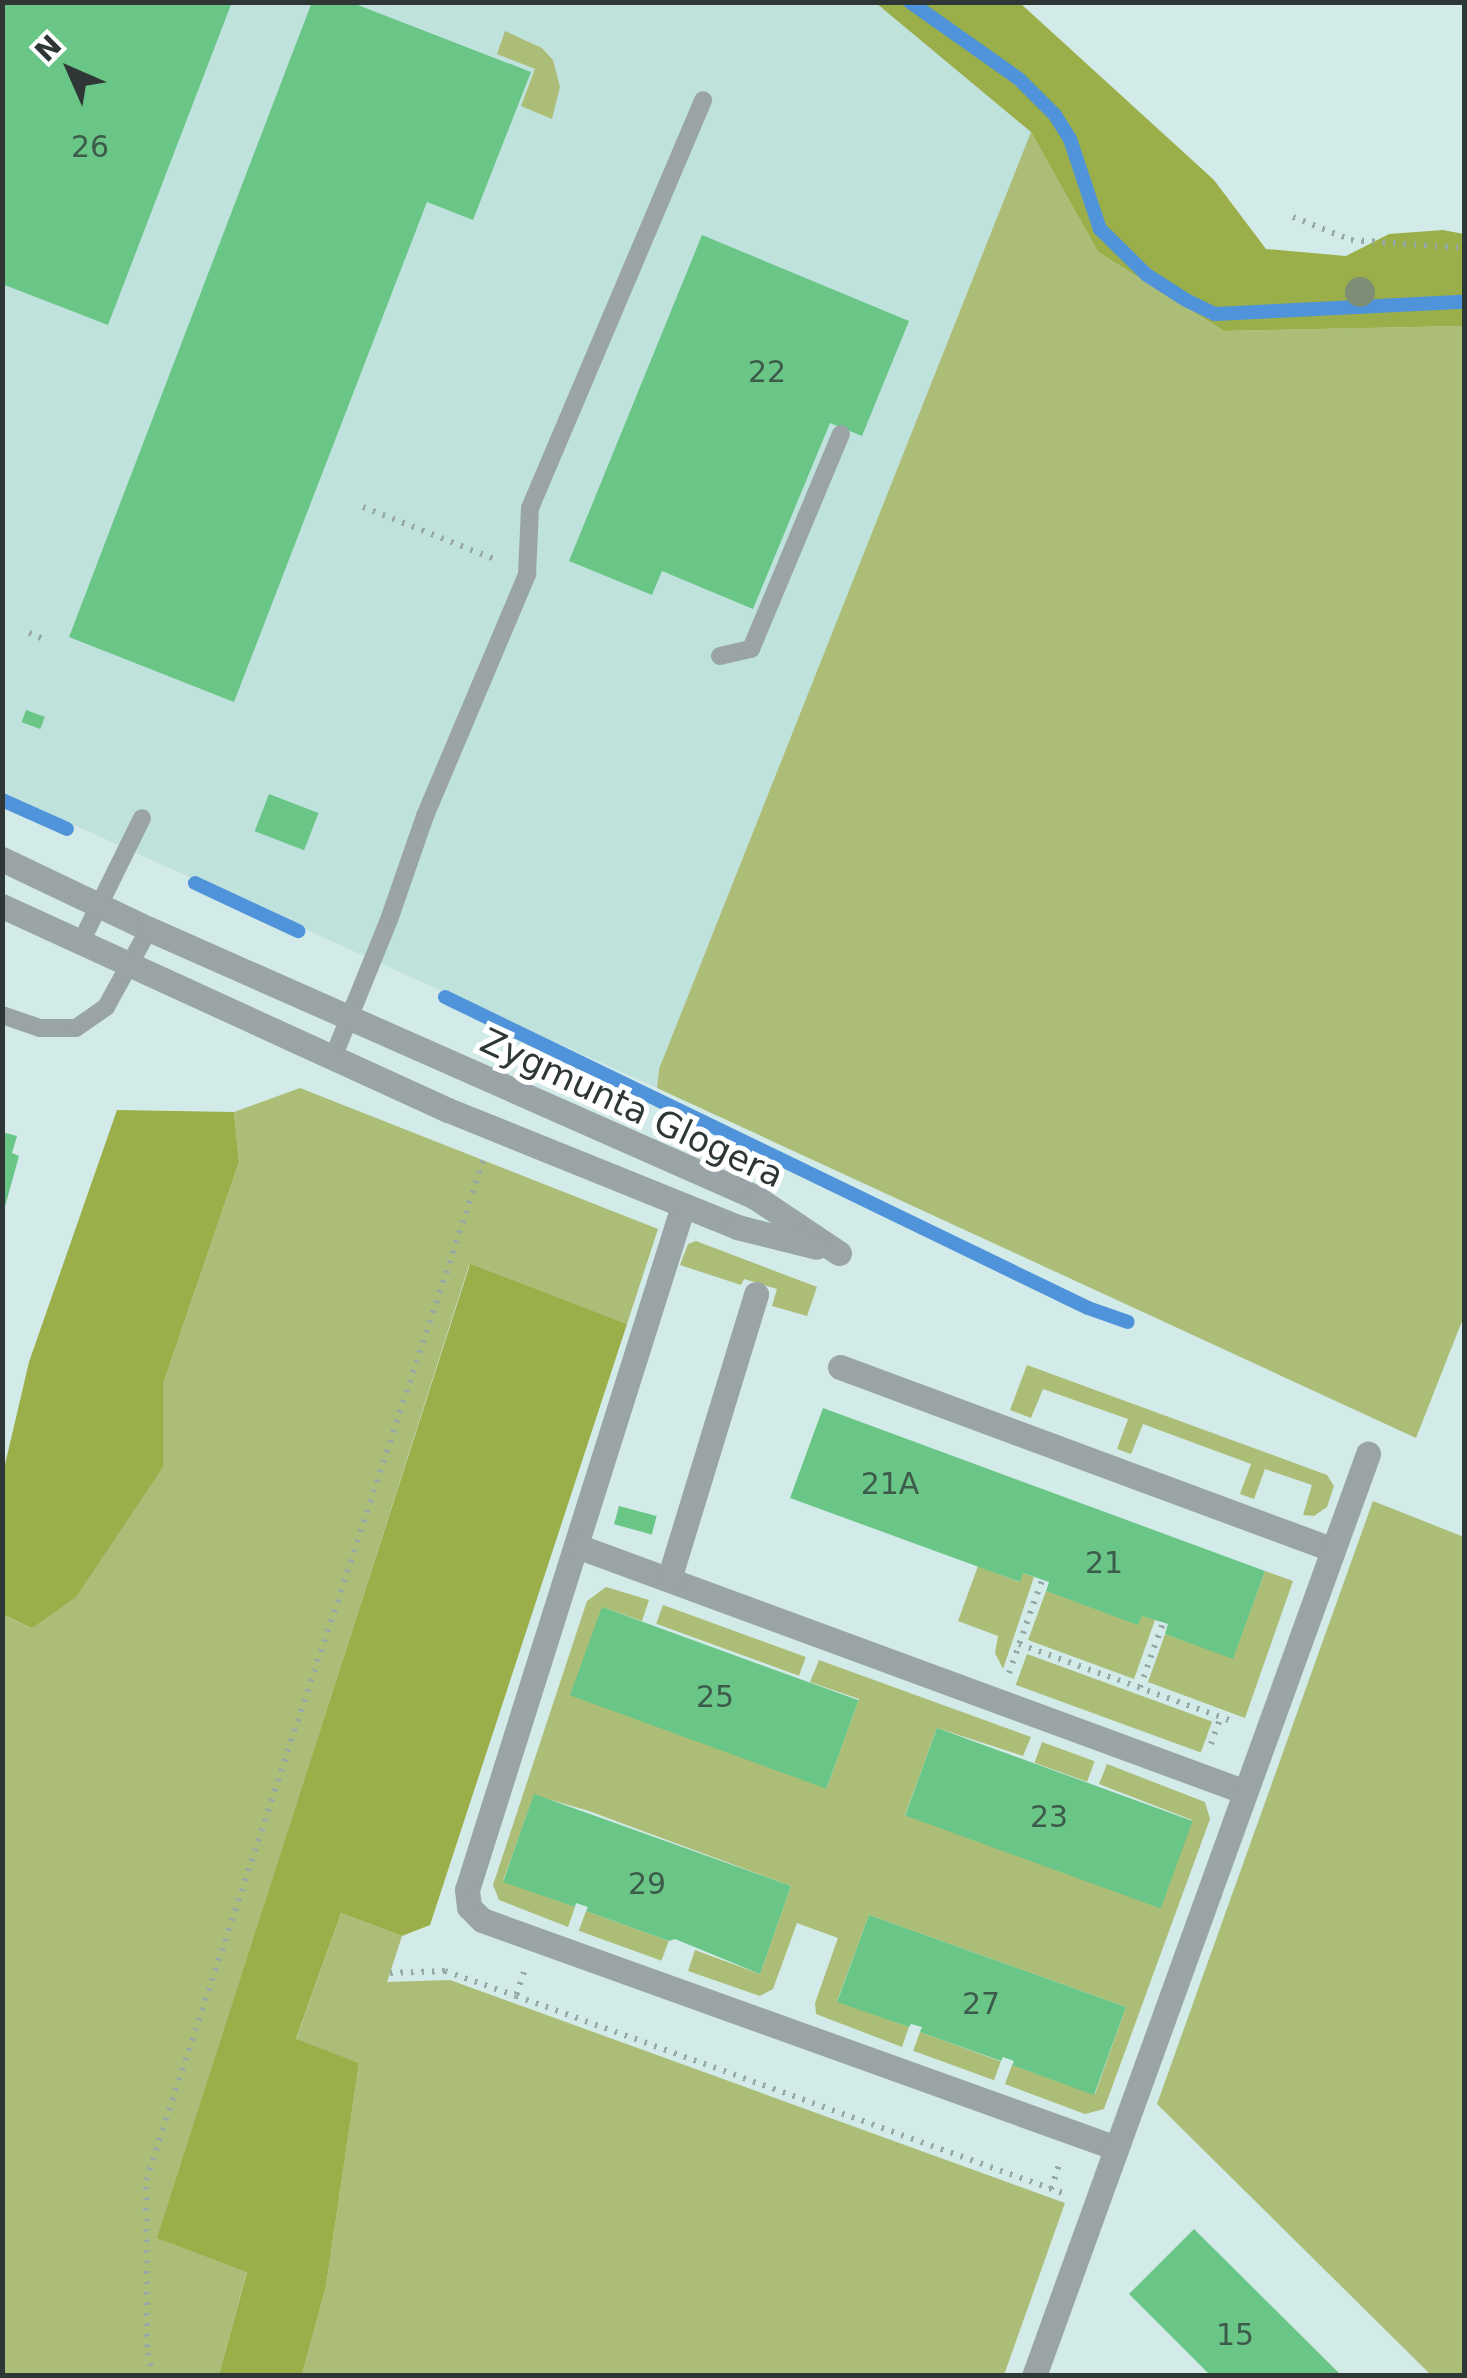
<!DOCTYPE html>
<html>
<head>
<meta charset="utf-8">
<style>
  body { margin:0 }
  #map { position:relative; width:1467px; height:2378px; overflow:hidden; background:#d3ebe8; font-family:"DejaVu Sans",sans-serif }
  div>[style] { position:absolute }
  .built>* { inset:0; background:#c0e2dd }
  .green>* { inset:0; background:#acbd77; transform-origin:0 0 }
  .forest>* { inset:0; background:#9aae4a }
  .stream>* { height:14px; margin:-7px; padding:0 7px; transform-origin:7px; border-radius:7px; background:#4f93db }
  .building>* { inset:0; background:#69c687; transform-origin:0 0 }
  .path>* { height:6px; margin-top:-3px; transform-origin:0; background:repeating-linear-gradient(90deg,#97a9a7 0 2.5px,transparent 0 10.5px) }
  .service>* { height:18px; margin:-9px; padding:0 9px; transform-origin:9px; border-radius:9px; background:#9aa4a7 }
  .minor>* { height:25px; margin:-12.5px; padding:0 12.5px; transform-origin:12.5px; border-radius:12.5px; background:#9aa4a7 }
  .tertiary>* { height:25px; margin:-12.5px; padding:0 12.5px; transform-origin:12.5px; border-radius:12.5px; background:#9aa4a7 }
  .trees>* { width:30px; height:30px; margin:-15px; border-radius:50%; background:#7e8e76 }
  span { translate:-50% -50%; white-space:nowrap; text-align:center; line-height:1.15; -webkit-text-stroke:10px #fff; paint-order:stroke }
  .number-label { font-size:30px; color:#3d5b4a }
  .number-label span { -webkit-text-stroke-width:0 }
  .street-label { font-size:35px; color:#2e3736 }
  .frame { position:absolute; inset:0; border:5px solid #2e3736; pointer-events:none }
  .north { position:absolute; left:20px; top:20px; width:100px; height:100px; -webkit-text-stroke:8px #fff; paint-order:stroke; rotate:315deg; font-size:28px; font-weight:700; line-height:40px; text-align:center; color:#2e3736 }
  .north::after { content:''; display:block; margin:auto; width:35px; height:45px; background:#2e3736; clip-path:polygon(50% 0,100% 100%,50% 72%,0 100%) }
</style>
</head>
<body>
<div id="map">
  <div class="built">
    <i style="clip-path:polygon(3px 3px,876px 3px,1031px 132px,659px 1069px,657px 1088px,3px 793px)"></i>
  </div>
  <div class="green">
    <i style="clip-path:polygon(505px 31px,542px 48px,553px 60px,560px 87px,552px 119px,521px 106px,535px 69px,497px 54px)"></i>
    <i style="clip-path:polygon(1031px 132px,1098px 252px,1224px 331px,1464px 326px,1464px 1316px,1416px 1438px,657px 1088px,659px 1069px)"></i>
    <i style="clip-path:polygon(300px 1088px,658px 1229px,627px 1324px,469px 1265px,158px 2238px,247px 2271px,219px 2375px,3px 2375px,2px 1615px,32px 1628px,163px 1467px,163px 1384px,239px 1162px,234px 1112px)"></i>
    <i style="clip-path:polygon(696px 1241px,817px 1287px,807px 1316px,772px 1306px,777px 1289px,744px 1279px,741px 1285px,680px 1265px,688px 1244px)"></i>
    <i style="clip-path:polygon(1027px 1365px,1327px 1475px,1334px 1486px,1327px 1507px,1314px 1516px,1303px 1515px,1312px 1485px,1265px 1469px,1254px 1499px,1240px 1494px,1251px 1464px,1143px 1424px,1131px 1454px,1117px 1449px,1128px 1419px,1043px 1389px,1031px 1418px,1010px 1410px)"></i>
    <i style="clip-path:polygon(1373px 1501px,1464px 1537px,1464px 2375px,1431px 2375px,1157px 2104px)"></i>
    <i style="clip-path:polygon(978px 1566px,1019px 1582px,1023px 1573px,1034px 1577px,1003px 1669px,995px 1653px,998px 1636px,958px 1621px)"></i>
    <i style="clip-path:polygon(1265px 1571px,1293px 1581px,1245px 1718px,1148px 1682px,1165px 1634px,1233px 1658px)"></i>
    <i style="clip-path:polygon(606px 1587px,649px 1600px,642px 1621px,602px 1607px,827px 1787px,859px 1699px,810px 1682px,819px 1660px,1031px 1737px,1023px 1756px,937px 1728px,905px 1815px,1161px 1907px,1192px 1820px,1099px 1784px,1107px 1764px,1205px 1802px,1210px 1819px,1104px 2109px,1085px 2114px,1005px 2084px,1012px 2065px,1095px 2094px,1126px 2007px,869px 1915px,837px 2001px,909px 2027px,902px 2047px,816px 2014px,815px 2003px,838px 1938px,797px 1923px,773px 1989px,760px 1996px,688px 1971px,695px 1950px,760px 1974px,791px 1886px,589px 1811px,534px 1795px,503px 1881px,575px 1907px,568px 1927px,499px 1900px,493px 1885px,587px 1601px)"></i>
    <i style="clip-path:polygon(1046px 1591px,1138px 1624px,1142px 1616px,1155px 1620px,1134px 1679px,1028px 1640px)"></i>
    <i style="left:663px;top:1605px;width:152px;height:20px;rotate:20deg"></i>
    <i style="left:1027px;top:1654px;width:197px;height:33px;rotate:20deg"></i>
    <i style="left:1042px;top:1742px;width:56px;height:22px;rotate:20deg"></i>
    <i style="left:586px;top:1911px;width:88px;height:21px;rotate:20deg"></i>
    <i style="clip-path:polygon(341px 1913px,402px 1936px,387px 1982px,450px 1980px,1065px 2203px,1004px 2375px,302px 2375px,326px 2286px,359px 2063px,296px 2040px)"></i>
    <i style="left:920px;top:2032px;width:86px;height:20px;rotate:20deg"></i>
  </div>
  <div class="forest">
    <i style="clip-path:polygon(876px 3px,1020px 3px,1214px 180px,1266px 249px,1346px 256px,1389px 234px,1443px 230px,1464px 234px,1464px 326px,1224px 331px,1098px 252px,1031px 132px)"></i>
    <i style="clip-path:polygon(117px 1110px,234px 1112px,239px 1162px,163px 1384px,163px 1467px,76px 1597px,32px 1628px,3px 1615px,3px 1473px,29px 1362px)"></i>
    <i style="clip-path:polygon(470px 1264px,627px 1324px,430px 1925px,402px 1936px,341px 1913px,296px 2039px,359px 2063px,326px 2286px,302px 2375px,219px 2375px,247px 2272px,157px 2238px)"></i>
  </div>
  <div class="stream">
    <i style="left:910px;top:2px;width:133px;rotate:35.2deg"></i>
    <i style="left:1019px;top:79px;width:51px;rotate:45deg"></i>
    <i style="left:1055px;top:115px;width:28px;rotate:58deg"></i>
    <i style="left:1070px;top:139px;width:95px;rotate:71.6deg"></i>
    <i style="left:1100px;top:229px;width:66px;rotate:44.4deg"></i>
    <i style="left:1147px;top:275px;width:46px;rotate:32.7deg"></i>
    <i style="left:1186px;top:300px;width:32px;rotate:26deg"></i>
    <i style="left:1215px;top:314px;width:249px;rotate:-2.8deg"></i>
    <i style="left:2px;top:800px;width:71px;rotate:24deg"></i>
    <i style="left:195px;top:883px;width:114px;rotate:25deg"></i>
    <i style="left:445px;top:997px;width:714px;rotate:25.81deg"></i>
    <i style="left:1088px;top:1308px;width:42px;rotate:19.3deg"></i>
  </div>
  <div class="building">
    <i style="clip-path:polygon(5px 2px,232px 2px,108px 325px,2px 284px)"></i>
    <i style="clip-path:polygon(312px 2px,350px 2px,531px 72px,473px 220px,427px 202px,234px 702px,69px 637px)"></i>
    <i style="clip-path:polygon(702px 235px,909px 321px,862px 436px,830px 423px,753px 609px,662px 571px,652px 595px,569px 561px)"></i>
    <i style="left:26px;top:710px;width:20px;height:13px;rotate:20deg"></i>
    <i style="left:269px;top:794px;width:53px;height:40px;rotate:21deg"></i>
    <i style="clip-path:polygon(2px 1132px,17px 1136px,12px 1153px,19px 1156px,4px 1210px)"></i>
    <i style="clip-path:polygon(823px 1408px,1265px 1571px,1233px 1659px,1165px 1634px,1168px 1624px,1142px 1616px,1138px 1625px,1046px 1591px,1049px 1582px,1023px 1573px,1020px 1582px,790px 1498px)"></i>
    <i style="left:619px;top:1506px;width:39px;height:19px;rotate:15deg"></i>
    <i style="left:602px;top:1607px;width:273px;height:94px;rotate:20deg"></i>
    <i style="left:937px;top:1728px;width:272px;height:93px;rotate:20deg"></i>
    <i style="clip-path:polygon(534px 1794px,791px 1886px,760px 1974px,675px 1939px,669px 1941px,586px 1911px,588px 1907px,576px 1903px,575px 1907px,503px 1882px)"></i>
    <i style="clip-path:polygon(869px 1915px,1126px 2007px,1094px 2095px,1012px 2065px,1014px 2061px,1003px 2057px,1001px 2061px,920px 2032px,922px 2027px,911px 2024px,909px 2027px,837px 2002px)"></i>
    <i style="clip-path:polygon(1194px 2229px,1342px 2376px,1211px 2376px,1129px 2294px)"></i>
  </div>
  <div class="path">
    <i style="left:1293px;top:217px;width:62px;rotate:21.6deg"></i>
    <i style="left:1351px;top:240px;width:113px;rotate:4deg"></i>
    <i style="left:363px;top:507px;width:144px;rotate:21.6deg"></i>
    <i style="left:29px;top:633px;width:15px;rotate:23deg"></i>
    <i style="left:1019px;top:1644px;width:229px;rotate:19.9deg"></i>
    <i style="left:1009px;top:1673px;width:99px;rotate:-70.5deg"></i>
    <i style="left:1140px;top:1687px;width:68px;rotate:-70.2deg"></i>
    <i style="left:1211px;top:1744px;width:29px;rotate:-70deg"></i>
    <i style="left:524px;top:1972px;width:25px;rotate:108deg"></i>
    <i style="left:516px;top:1996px;width:581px;rotate:19.81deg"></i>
    <i style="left:390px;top:1973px;width:55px;rotate:-2.1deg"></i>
    <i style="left:445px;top:1971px;width:75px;rotate:19.4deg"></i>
    <i style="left:1051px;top:2189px;width:28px;rotate:-72deg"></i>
    <i style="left:153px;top:2376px;width:30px;rotate:-102deg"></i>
    <i style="left:147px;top:2347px;width:167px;rotate:-90.3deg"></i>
    <i style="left:146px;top:2180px;width:1076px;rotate:-71.7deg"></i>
  </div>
  <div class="service">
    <i style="left:720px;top:656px;width:32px;rotate:-13deg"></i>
    <i style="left:751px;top:649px;width:233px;rotate:-67.3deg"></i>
    <i style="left:81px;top:942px;width:138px;rotate:-63.8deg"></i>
    <i style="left:2px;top:1015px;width:40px;rotate:18.9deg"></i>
    <i style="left:40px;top:1028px;width:36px"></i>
    <i style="left:76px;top:1028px;width:37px;rotate:-35deg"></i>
    <i style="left:106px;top:1007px;width:89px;rotate:-61.1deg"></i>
    <i style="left:332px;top:1060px;width:154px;rotate:-67.9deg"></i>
    <i style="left:390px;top:917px;width:107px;rotate:-70.9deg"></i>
    <i style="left:425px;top:816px;width:263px;rotate:-67.1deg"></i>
    <i style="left:527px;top:574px;width:66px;rotate:-87.4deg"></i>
    <i style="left:530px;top:508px;width:443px;rotate:-67deg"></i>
  </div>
  <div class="minor">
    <i style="left:683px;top:1206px;width:717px;rotate:107.53deg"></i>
    <i style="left:467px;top:1890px;width:17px;rotate:83deg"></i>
    <i style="left:469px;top:1907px;width:18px;rotate:45deg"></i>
    <i style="left:482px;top:1920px;width:674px;rotate:19.78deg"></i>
    <i style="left:840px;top:1367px;width:524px;rotate:20.34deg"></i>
    <i style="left:577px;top:1546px;width:710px;rotate:20.2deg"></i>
    <i style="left:669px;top:1579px;width:298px;rotate:-73deg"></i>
    <i style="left:1034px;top:2376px;width:981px;rotate:-70.09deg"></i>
  </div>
  <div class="tertiary">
    <i style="left:2px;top:859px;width:163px;rotate:25.5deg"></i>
    <i style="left:149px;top:929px;width:663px;rotate:23.86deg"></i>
    <i style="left:755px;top:1197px;width:101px;rotate:33.7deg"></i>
    <i style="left:2px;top:906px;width:490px;rotate:24.6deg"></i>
    <i style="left:448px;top:1110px;width:312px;rotate:22deg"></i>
    <i style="left:737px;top:1227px;width:82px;rotate:14deg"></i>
  </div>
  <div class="trees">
    <i style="left:1360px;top:292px"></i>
  </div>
  <div class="number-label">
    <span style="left:90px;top:147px">26</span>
    <span style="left:767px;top:372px">22</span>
    <span style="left:890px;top:1484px">21A</span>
    <span style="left:1104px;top:1563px">21</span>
    <span style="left:715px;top:1697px">25</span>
    <span style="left:1049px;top:1817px">23</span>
    <span style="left:647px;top:1884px">29</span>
    <span style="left:981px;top:2004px">27</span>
    <span style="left:1235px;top:2335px">15</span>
  </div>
  <div class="street-label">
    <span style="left:632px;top:1108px;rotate:25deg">Zygmunta Glogera</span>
  </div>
  <div class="frame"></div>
  <div class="north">N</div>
</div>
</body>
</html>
